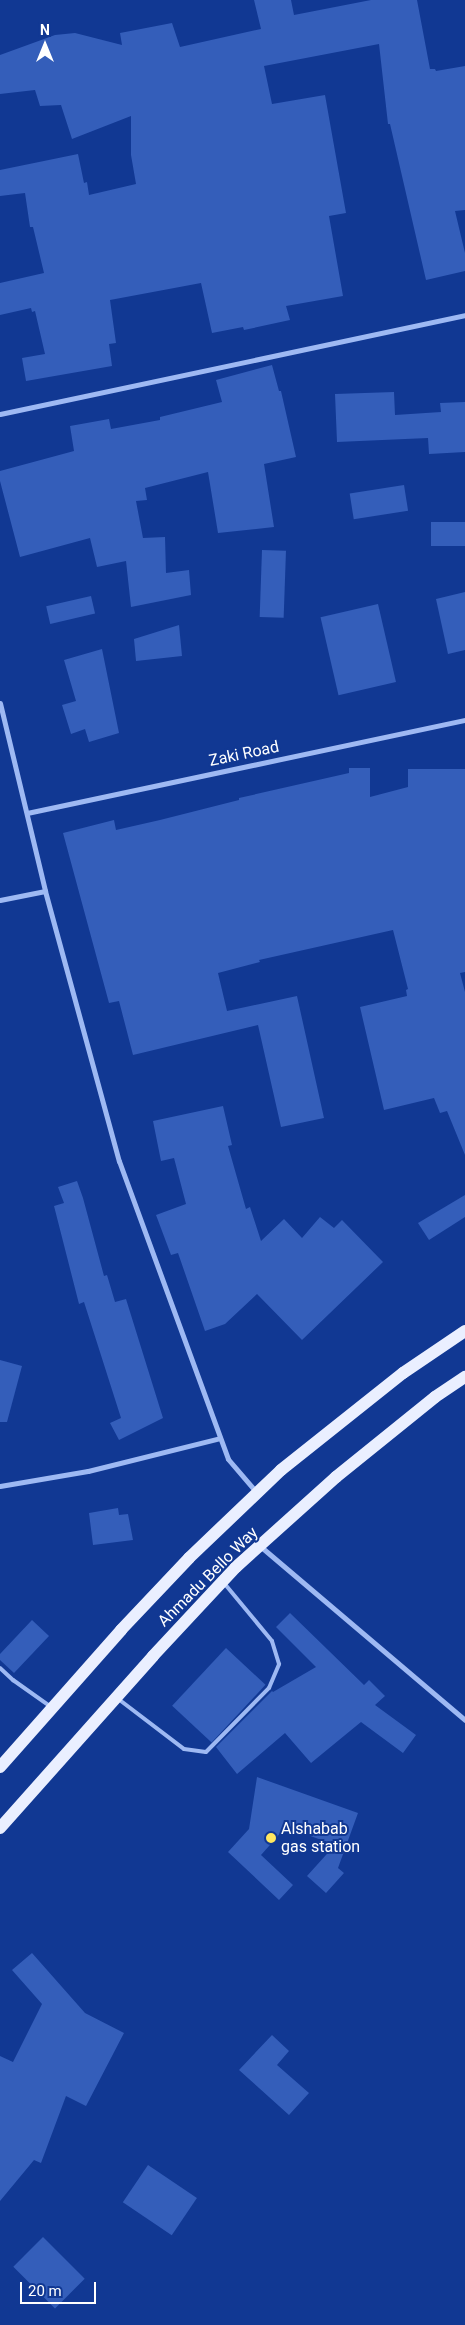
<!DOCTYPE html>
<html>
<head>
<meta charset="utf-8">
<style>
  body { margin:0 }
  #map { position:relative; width:465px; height:2325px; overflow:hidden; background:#113893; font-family:Roboto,sans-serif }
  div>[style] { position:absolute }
  .building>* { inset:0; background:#345eba; transform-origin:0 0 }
  .lane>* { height:4px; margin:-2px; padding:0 2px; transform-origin:2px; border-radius:2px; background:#9eb9f3 }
  .street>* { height:5px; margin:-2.5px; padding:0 2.5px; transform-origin:2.5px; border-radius:2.5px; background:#9eb9f3 }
  .primary>* { height:12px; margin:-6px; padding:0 6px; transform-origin:6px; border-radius:6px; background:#eaefff }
  .dots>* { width:14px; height:14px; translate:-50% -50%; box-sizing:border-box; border:2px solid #113893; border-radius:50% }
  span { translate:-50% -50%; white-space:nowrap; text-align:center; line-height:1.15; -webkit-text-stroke:4px #113893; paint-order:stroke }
  .street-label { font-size:16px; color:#fff }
  .poi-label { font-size:16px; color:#fff }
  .left { translate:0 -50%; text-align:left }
  .north { position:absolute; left:20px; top:20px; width:50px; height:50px; -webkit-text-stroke:4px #113893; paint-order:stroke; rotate:0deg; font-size:14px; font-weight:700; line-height:20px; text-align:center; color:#fff }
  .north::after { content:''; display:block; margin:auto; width:18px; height:22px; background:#fff; clip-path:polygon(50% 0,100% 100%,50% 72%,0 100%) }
  .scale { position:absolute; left:20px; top:2282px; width:76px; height:22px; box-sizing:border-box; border:2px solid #fff; border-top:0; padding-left:6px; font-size:15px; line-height:18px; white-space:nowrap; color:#fff; -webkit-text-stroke:4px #113893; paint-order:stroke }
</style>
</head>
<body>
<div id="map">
  <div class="building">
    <i style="clip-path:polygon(254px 0,291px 0,294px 15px,371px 0,417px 0,430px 69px,435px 69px,436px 71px,465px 66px,465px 210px,455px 211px,465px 253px,465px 271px,426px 280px,390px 124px,388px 124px,379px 44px,264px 66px,272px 104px,325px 95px,346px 213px,329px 216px,343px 296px,286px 306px,290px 320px,244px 330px,243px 327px,212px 333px,201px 283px,110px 300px,116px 343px,109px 344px,112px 366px,26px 381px,22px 358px,45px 354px,35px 311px,32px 312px,31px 308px,0 315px,0 283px,44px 273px,33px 227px,30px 227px,25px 193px,0 196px,0 170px,78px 154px,84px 183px,87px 182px,89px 195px,136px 184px,131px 155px,131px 116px,72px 139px,61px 105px,40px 106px,35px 90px,0 94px,0 55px,55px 35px,75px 33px,122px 45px,120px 33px,172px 23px,180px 47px,261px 29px)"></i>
    <i style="clip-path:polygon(272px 365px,279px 391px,281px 391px,296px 457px,264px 464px,274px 527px,218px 533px,208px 472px,145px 488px,147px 500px,136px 501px,143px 538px,165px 537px,166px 573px,189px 570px,191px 595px,131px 607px,126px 561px,97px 567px,90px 538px,20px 557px,0 481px,0 471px,74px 451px,70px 426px,109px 419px,111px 429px,160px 420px,160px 417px,222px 402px,216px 380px)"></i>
    <i style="clip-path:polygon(394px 392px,395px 415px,441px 412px,440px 403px,465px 402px,465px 452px,429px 454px,428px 438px,337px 442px,335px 394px)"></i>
    <i style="left:404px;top:485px;width:26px;height:55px;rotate:81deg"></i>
    <i style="left:465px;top:522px;width:24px;height:34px;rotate:90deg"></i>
    <i style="left:262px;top:550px;width:24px;height:67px;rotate:2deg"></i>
    <i style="clip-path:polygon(465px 592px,465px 650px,448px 654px,436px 599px)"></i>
    <i style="left:91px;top:596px;width:18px;height:46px;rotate:77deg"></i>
    <i style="left:378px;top:604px;width:80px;height:59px;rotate:77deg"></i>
    <i style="clip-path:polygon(179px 625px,182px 656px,136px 661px,134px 639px)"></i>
    <i style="clip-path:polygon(102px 649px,119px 733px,89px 742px,85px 729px,71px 734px,62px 705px,76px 701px,64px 660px)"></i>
    <i style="clip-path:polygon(349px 768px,370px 768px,370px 797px,408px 787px,408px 769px,465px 769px,465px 972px,460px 973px,465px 992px,465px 1155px,447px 1111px,440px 1113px,434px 1098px,384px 1110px,360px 1007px,407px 996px,406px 990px,408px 989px,393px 930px,259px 960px,260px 962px,218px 973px,227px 1011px,297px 996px,324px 1118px,281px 1127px,258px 1025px,133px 1055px,119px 1001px,109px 1003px,63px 833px,114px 820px,116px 830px,160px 820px,239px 800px,239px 798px,349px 773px)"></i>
    <i style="clip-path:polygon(223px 1106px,232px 1145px,228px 1146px,246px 1209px,250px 1207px,261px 1241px,284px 1219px,302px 1238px,320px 1217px,334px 1228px,342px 1220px,383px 1262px,302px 1340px,257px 1294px,225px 1324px,205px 1331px,178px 1253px,171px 1255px,156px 1215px,186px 1204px,174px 1158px,161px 1161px,153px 1121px)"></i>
    <i style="clip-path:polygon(77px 1181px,83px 1198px,104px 1276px,107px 1275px,115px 1302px,126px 1299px,163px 1418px,119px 1440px,110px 1423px,121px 1418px,84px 1302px,79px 1304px,54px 1206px,64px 1203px,58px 1187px)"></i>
    <i style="clip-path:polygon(465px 1195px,465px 1217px,429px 1240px,418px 1223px)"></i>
    <i style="clip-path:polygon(0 1360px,22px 1366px,7px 1422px,0 1422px)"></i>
    <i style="clip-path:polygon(118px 1508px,119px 1515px,128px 1514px,133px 1540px,93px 1545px,89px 1513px)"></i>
    <i style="clip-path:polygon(290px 1613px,364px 1685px,369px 1680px,385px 1696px,375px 1705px,416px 1735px,403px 1753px,361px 1722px,311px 1763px,285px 1733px,237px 1774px,216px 1747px,272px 1691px,273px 1692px,316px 1667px,276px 1627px)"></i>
    <i style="clip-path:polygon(32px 1620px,49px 1636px,14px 1673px,0 1660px,0 1654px)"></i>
    <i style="left:226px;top:1648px;width:54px;height:79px;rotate:43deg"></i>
    <i style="clip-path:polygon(257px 1777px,358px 1813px,338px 1868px,344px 1873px,326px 1893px,307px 1876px,335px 1845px,286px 1827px,261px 1855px,293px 1885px,279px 1900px,228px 1852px,249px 1829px)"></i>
    <i style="clip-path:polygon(32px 1953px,85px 2013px,124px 2033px,86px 2106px,66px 2096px,41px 2163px,34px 2160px,0 2201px,0 2056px,13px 2062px,42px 2004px,12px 1970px)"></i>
    <i style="clip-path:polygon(272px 2035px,289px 2051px,277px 2065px,309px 2093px,289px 2115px,239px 2070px)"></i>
    <i style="left:148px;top:2165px;width:59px;height:45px;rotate:34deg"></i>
    <i style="left:43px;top:2237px;width:59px;height:42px;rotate:45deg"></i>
  </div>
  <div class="lane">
    <i style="left:0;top:1668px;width:18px;rotate:43deg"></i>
    <i style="left:13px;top:1680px;width:47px;rotate:35.4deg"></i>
    <i style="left:117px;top:1698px;width:84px;rotate:37.3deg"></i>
    <i style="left:184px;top:1749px;width:22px;rotate:8deg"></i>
    <i style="left:206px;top:1752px;width:90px;rotate:-45.5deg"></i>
    <i style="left:269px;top:1688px;width:26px;rotate:-67deg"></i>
    <i style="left:279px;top:1664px;width:24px;rotate:-107deg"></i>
    <i style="left:272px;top:1641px;width:75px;rotate:-129.6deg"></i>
  </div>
  <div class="street">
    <i style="left:0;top:414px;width:475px;rotate:-12deg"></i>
    <i style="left:0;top:703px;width:193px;rotate:76.5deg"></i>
    <i style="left:45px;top:891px;width:280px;rotate:74.7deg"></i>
    <i style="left:119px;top:1161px;width:317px;rotate:69.9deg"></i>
    <i style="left:228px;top:1459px;width:45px;rotate:49.5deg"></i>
    <i style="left:27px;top:813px;width:448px;rotate:-12deg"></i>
    <i style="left:0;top:900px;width:46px;rotate:-11.3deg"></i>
    <i style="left:0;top:1486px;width:89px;rotate:-9.7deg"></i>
    <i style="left:88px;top:1471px;width:136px;rotate:-14deg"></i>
    <i style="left:260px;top:1546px;width:269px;rotate:40.3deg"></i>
  </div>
  <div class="primary">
    <i style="left:0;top:1767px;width:183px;rotate:-48.5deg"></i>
    <i style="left:121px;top:1630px;width:99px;rotate:-46.6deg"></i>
    <i style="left:189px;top:1558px;width:127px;rotate:-43.7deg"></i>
    <i style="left:281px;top:1470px;width:156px;rotate:-38.5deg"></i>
    <i style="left:403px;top:1373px;width:75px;rotate:-34.1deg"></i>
    <i style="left:0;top:1828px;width:230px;rotate:-48.3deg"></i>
    <i style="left:153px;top:1656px;width:122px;rotate:-47deg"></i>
    <i style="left:236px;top:1567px;width:135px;rotate:-42deg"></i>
    <i style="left:336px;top:1477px;width:127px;rotate:-38.9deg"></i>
    <i style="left:435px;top:1397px;width:36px;rotate:-34deg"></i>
  </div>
  <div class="dots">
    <i style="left:271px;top:1838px;background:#ffe760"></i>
  </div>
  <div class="street-label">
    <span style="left:244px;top:754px;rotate:-12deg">Zaki Road</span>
    <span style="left:208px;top:1577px;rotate:-45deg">Ahmadu Bello Way</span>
  </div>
  <div class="poi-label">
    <span class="left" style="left:281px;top:1838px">Alshabab<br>gas station</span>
  </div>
  <div class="north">N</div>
  <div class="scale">20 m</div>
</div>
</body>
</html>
